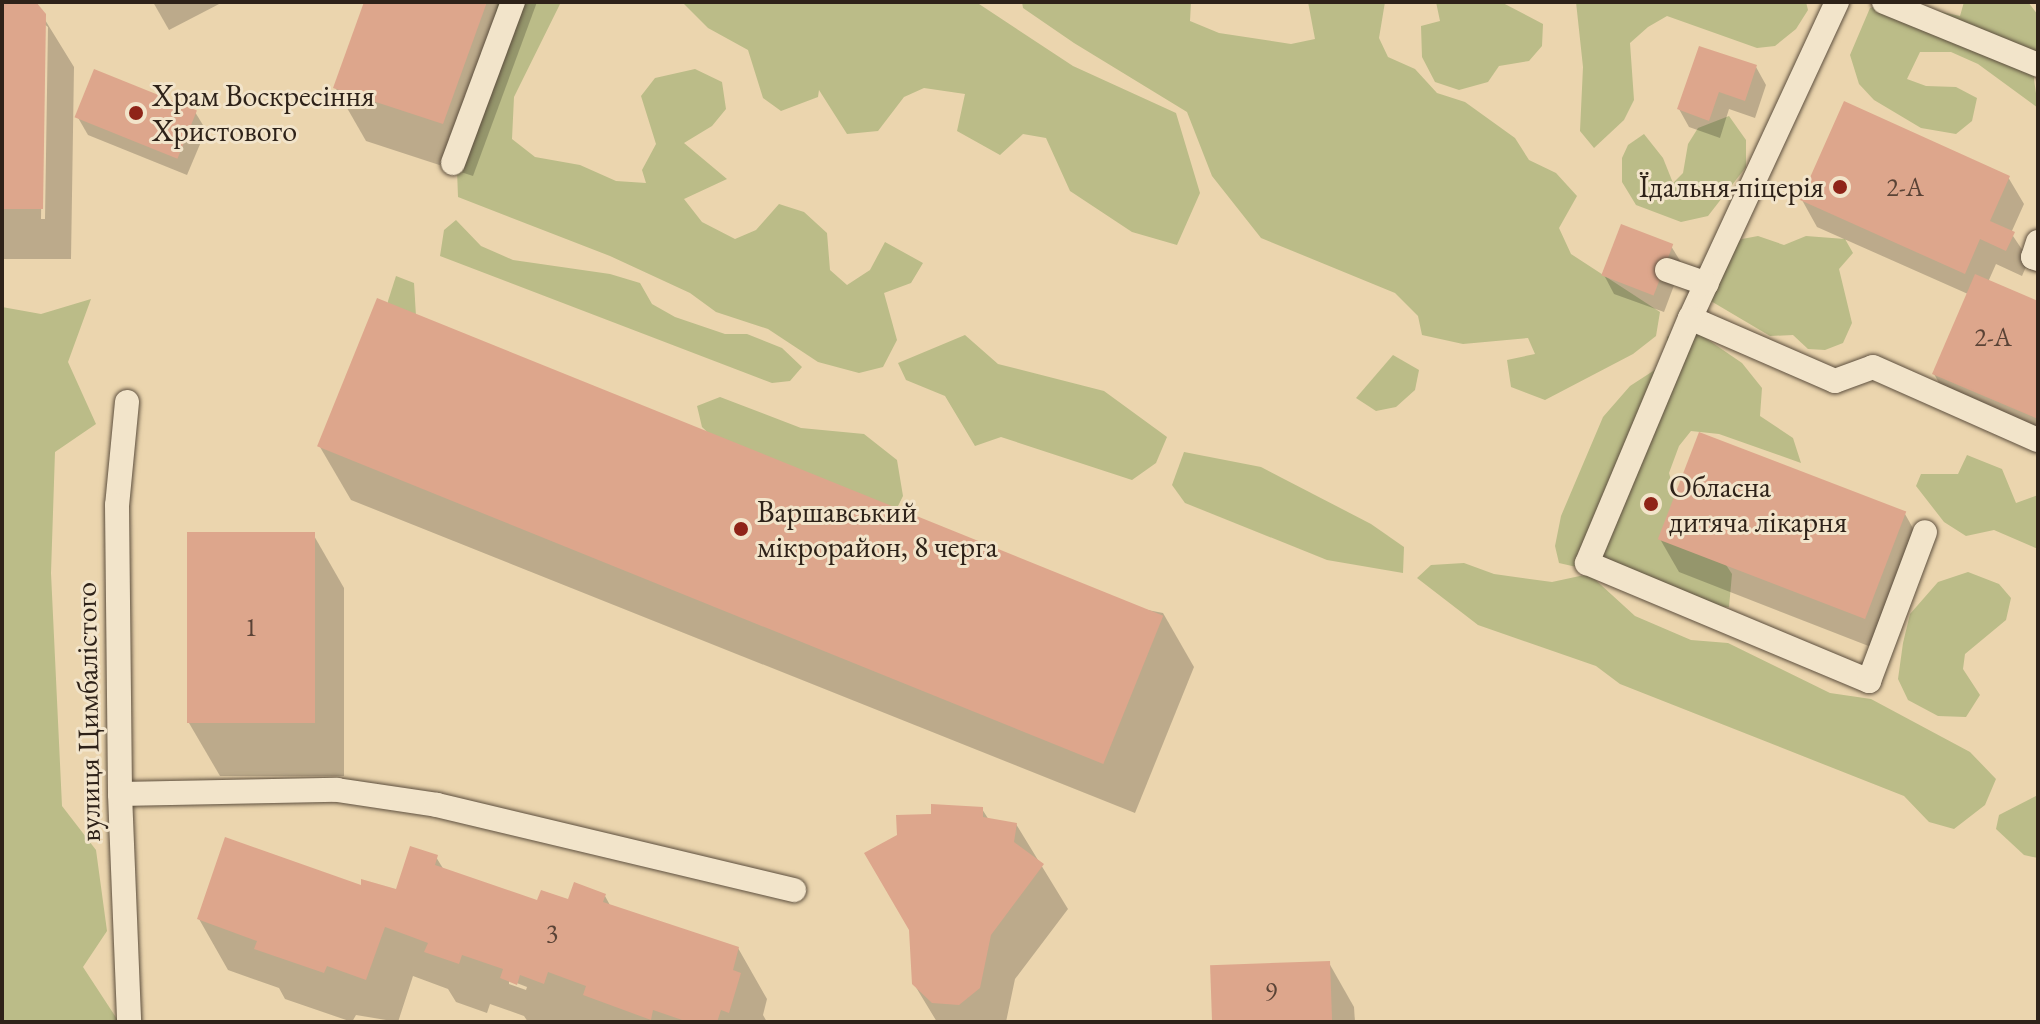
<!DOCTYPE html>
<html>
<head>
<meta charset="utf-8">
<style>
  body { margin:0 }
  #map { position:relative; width:2040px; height:1024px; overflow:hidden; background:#ebd5ae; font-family:"EB Garamond",serif }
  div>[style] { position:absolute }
  .green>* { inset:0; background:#bbbc88 }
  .shadow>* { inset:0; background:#0003 }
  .building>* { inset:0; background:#dda68c; transform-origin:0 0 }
  .roads { filter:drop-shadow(0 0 2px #5d4f3e) drop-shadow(0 0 2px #5d4f3e) }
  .lane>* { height:24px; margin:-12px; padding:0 12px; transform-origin:12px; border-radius:12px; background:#f2e4ca }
  .dots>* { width:22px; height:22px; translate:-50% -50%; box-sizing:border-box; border:4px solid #f2e4ca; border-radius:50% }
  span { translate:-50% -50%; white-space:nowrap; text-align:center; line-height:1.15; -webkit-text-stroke:6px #f2e4ca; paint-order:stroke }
  .number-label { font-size:26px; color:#5a4336 }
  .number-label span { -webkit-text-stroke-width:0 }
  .poi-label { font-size:30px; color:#2e2219 }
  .left { translate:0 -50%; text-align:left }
  .right { translate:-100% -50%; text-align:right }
  .street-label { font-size:30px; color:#2e2219 }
  .frame { position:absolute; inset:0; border:4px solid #2e2219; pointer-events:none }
</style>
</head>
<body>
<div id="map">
  <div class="green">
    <i style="clip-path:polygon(498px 2px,561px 2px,514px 97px,512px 139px,535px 157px,580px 165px,616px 181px,646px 183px,642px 170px,656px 144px,641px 96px,655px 78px,695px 69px,722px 82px,726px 109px,712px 126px,684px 143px,727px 179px,684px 199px,702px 222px,735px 239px,756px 230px,779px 204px,804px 212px,827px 233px,830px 270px,847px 285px,870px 270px,885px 242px,923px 263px,911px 283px,884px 293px,897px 340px,883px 367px,859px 373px,818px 362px,768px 329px,716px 312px,690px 293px,610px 256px,458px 197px,457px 170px)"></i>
    <i style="clip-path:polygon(682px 2px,976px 2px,1073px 66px,1176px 113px,1200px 193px,1177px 245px,1132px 232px,1070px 191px,1046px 138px,1023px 134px,1000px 155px,957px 131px,965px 94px,924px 88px,904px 97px,878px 131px,847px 134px,819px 90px,818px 97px,781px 111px,763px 98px,748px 50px,708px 28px)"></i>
    <i style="clip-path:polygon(1022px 2px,1191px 2px,1190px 21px,1219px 33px,1291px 44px,1315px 39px,1308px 2px,1385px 2px,1379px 38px,1388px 57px,1415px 69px,1437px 93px,1465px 102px,1515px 138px,1529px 160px,1556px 173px,1577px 196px,1559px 228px,1571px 254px,1660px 312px,1656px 336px,1633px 354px,1545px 400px,1511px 387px,1507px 360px,1535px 354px,1528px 338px,1463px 344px,1422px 335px,1418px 316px,1395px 293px,1261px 238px,1212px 176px,1187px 112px,1074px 43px,1023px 8px)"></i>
    <i style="clip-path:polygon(1436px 2px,1501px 2px,1543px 24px,1542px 46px,1529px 61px,1499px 66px,1488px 82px,1459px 90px,1435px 82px,1422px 57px,1421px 26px,1440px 21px)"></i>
    <i style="clip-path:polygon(1576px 2px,1806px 2px,1808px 10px,1796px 29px,1775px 46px,1757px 48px,1667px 16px,1648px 27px,1630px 43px,1634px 100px,1624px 120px,1594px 148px,1580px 131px,1583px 67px)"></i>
    <i style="clip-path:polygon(1897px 2px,1960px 16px,1964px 2px,2028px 2px,2038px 15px,2034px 79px,2038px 108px,1978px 64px,1951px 52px,1920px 52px,1907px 79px,1926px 86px,1956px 87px,1977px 98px,1972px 121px,1956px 134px,1921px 128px,1874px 100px,1859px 84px,1850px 55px,1870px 8px)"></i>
    <i style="clip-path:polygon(1729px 116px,1746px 140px,1746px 167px,1708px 216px,1681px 222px,1636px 205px,1622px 182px,1622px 158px,1628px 145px,1644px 134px,1663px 158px,1673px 183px,1683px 173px,1688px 144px,1698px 128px)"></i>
    <i style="clip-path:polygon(456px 220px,481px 246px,513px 260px,610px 274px,640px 283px,652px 304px,675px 317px,725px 334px,747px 334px,782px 348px,802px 367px,790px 381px,772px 383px,440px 256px,444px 230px)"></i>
    <i style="clip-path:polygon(1758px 236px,1784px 245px,1806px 236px,1845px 239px,1853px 253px,1839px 269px,1852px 323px,1843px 343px,1825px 350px,1808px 349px,1793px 335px,1770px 336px,1699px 294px,1698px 269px,1742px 239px)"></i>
    <i style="clip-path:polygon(396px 276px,414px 283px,416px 316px,386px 331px,388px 301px)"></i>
    <i style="clip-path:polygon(91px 299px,68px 362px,96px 424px,55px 452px,51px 573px,62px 806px,96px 850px,107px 931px,83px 967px,119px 1022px,2px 1022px,2px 307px,41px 314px)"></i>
    <i style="clip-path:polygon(1685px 324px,1742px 363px,1762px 388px,1760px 416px,1793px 438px,1801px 463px,1719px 434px,1691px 431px,1679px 446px,1669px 473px,1683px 522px,1715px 548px,1732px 574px,1729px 607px,1688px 606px,1598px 572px,1559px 563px,1555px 546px,1561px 516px,1603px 417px,1630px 386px,1667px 362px,1667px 337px)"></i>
    <i style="clip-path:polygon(965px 335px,998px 364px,1104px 391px,1167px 437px,1156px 463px,1132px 480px,1001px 437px,975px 446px,945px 396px,906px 380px,898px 363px)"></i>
    <i style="clip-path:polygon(1393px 355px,1419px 370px,1415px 390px,1396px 407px,1376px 411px,1356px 398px)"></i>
    <i style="clip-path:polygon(720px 397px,801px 428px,864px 434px,897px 460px,903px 496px,891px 520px,740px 463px,702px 427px,697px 406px)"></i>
    <i style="clip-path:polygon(1184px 452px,1261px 467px,1371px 524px,1404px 547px,1403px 573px,1327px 560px,1185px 503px,1172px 485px)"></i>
    <i style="clip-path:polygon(1967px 455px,2002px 469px,2016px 503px,2038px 495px,2038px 549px,1994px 530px,1966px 536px,1944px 522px,1916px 486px,1921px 474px,1958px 474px)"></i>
    <i style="clip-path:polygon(1464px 563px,1494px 574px,1552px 582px,1589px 574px,1635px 616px,1691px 640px,1728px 643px,1830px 693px,1871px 699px,1970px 752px,1996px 779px,1985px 805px,1954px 829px,1929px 822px,1904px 796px,1620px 684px,1596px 666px,1478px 625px,1417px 578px,1431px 565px)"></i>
    <i style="clip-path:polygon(1968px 572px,1999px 584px,2011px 598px,2006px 620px,1965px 654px,1963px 669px,1980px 695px,1966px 717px,1938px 716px,1908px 700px,1898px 679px,1903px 643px,1910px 614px,1938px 582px)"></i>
    <i style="clip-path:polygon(2038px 795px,2038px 858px,2024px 855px,1996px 829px,1999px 815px)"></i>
  </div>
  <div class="shadow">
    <i style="clip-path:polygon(evenodd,2px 2px,34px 2px,74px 67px,71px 259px,2px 259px,2px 2px,44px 24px,48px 27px,45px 219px,41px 219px,44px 24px)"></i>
    <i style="clip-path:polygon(153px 2px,223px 2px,169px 30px)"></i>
    <i style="clip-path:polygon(366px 2px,537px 2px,473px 176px,366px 141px,335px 87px)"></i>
    <i style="clip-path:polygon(1756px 67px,1766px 85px,1755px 118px,1729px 109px,1720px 138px,1689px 127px,1679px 109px)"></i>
    <i style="clip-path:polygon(195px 112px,206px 130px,187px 175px,88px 135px,77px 116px)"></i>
    <i style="clip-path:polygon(2008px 177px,2024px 204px,2011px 233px,2029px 260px,2022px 276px,1996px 264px,1988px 282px,2038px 303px,2038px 444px,1953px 408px,1934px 374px,1968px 294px,1817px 227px,1802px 200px)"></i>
    <i style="clip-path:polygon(1671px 246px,1682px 264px,1664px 312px,1614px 294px,1604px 275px)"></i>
    <i style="clip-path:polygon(320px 447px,1163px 613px,1194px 667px,1135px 813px,351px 500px)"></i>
    <i style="clip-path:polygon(1905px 514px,1924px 548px,1884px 652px,1679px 572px,1660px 539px)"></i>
    <i style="clip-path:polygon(313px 534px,344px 588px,344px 776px,220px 776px,189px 723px)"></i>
    <i style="clip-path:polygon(982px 809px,989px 820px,1016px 824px,1068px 909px,1015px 979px,1006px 1022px,937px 1022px,914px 984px,933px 816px)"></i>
    <i style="clip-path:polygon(evenodd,436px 857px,444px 870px,538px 903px,605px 896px,611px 907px,738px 948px,767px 999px,763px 1015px,767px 1022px,528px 1022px,524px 1016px,490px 1004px,487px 1013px,456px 1002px,448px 989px,413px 976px,398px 1022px,356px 1015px,352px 1022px,285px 999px,279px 988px,228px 970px,199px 919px,363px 888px,397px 891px,436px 857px,509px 980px,527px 987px,526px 990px,509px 984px,509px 980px)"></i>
    <i style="clip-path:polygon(1329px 963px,1354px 1007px,1355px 1022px,1214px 1022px)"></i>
  </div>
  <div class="building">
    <i style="clip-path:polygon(2px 2px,36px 2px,46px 14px,43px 209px,2px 209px)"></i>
    <i style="clip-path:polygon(364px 2px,487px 2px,443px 124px,333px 88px)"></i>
    <i style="clip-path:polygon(1699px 46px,1757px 65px,1745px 101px,1719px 92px,1709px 121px,1677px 109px)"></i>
    <i style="left:94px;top:69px;width:111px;height:52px;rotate:22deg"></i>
    <i style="clip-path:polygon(1844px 101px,2010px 176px,1990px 221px,2015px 232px,2006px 251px,1980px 239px,1965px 274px,1800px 200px)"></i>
    <i style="left:1621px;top:224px;width:56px;height:55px;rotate:21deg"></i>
    <i style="clip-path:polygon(1975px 274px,2038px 301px,2038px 419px,1932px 374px)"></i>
    <i style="left:377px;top:298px;width:848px;height:160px;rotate:22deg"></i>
    <i style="left:1699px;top:432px;width:222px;height:115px;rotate:21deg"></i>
    <i style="left:187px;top:532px;width:128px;height:191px"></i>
    <i style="clip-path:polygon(931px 804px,983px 807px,983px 817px,1017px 823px,1014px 842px,1044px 864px,991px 935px,980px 988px,959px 1005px,932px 1003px,912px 984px,909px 930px,864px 853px,897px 835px,896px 815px,931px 814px)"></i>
    <i style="clip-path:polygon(225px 837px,361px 885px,361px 879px,396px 889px,410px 846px,438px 855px,435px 865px,537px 900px,541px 890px,568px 899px,574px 882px,606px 894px,603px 902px,739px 947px,733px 970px,741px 973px,729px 1013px,721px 1010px,717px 1022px,688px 1022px,653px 1010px,651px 1020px,583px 995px,586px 986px,548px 972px,544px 984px,520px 975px,517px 985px,500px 978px,503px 969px,462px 955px,459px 964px,424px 952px,428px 943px,385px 927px,366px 980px,327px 966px,324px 973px,254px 949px,257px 941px,197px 919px)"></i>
    <i style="left:1330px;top:961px;width:61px;height:120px;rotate:88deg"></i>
  </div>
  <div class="roads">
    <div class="lane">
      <i style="left:1837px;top:2px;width:349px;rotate:114.9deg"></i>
      <i style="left:1690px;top:318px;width:158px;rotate:23.5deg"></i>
      <i style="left:1835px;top:381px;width:40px;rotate:-20.2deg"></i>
      <i style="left:1873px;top:367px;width:180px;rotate:23.9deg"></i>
      <i style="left:1884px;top:2px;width:166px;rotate:22.2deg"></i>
      <i style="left:453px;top:163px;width:172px;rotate:-69.6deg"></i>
      <i style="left:2038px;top:242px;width:16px;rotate:108deg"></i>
      <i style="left:2033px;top:257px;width:5px;rotate:22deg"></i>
      <i style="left:1667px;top:270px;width:42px;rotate:19.3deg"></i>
      <i style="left:1690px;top:318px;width:266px;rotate:112.8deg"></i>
      <i style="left:1587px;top:563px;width:306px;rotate:22.7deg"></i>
      <i style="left:1869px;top:681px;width:159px;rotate:-69.4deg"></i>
      <i style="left:127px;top:402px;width:103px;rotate:95.5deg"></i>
      <i style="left:117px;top:505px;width:289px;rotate:89.4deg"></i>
      <i style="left:120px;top:794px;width:228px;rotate:87.7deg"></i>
      <i style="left:120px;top:794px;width:217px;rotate:-1.1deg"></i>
      <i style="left:337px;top:790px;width:101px;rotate:8.5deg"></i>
      <i style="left:437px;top:805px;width:367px;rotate:13.4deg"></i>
    </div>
  </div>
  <div class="dots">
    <i style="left:136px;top:113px;background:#8f2418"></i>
    <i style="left:1840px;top:187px;background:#8f2418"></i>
    <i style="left:1651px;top:504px;background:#8f2418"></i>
    <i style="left:741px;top:529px;background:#8f2418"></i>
  </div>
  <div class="number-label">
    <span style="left:1905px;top:188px">2-А</span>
    <span style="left:1993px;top:338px">2-А</span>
    <span style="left:251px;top:628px">1</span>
    <span style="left:552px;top:934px">3</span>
    <span style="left:1271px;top:993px">9</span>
  </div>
  <div class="poi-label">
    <span class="left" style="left:152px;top:113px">Храм Воскресіння<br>Христового</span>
    <span class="right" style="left:1824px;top:187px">Їдальня-піцерія</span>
    <span class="left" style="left:1669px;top:504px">Обласна<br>дитяча лікарня</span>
    <span class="left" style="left:757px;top:529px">Варшавський<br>мікрорайон, 8 черга</span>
  </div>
  <div class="street-label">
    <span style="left:88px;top:712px;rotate:-91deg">вулиця Цимбалістого</span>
  </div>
  <div class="frame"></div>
</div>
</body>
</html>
